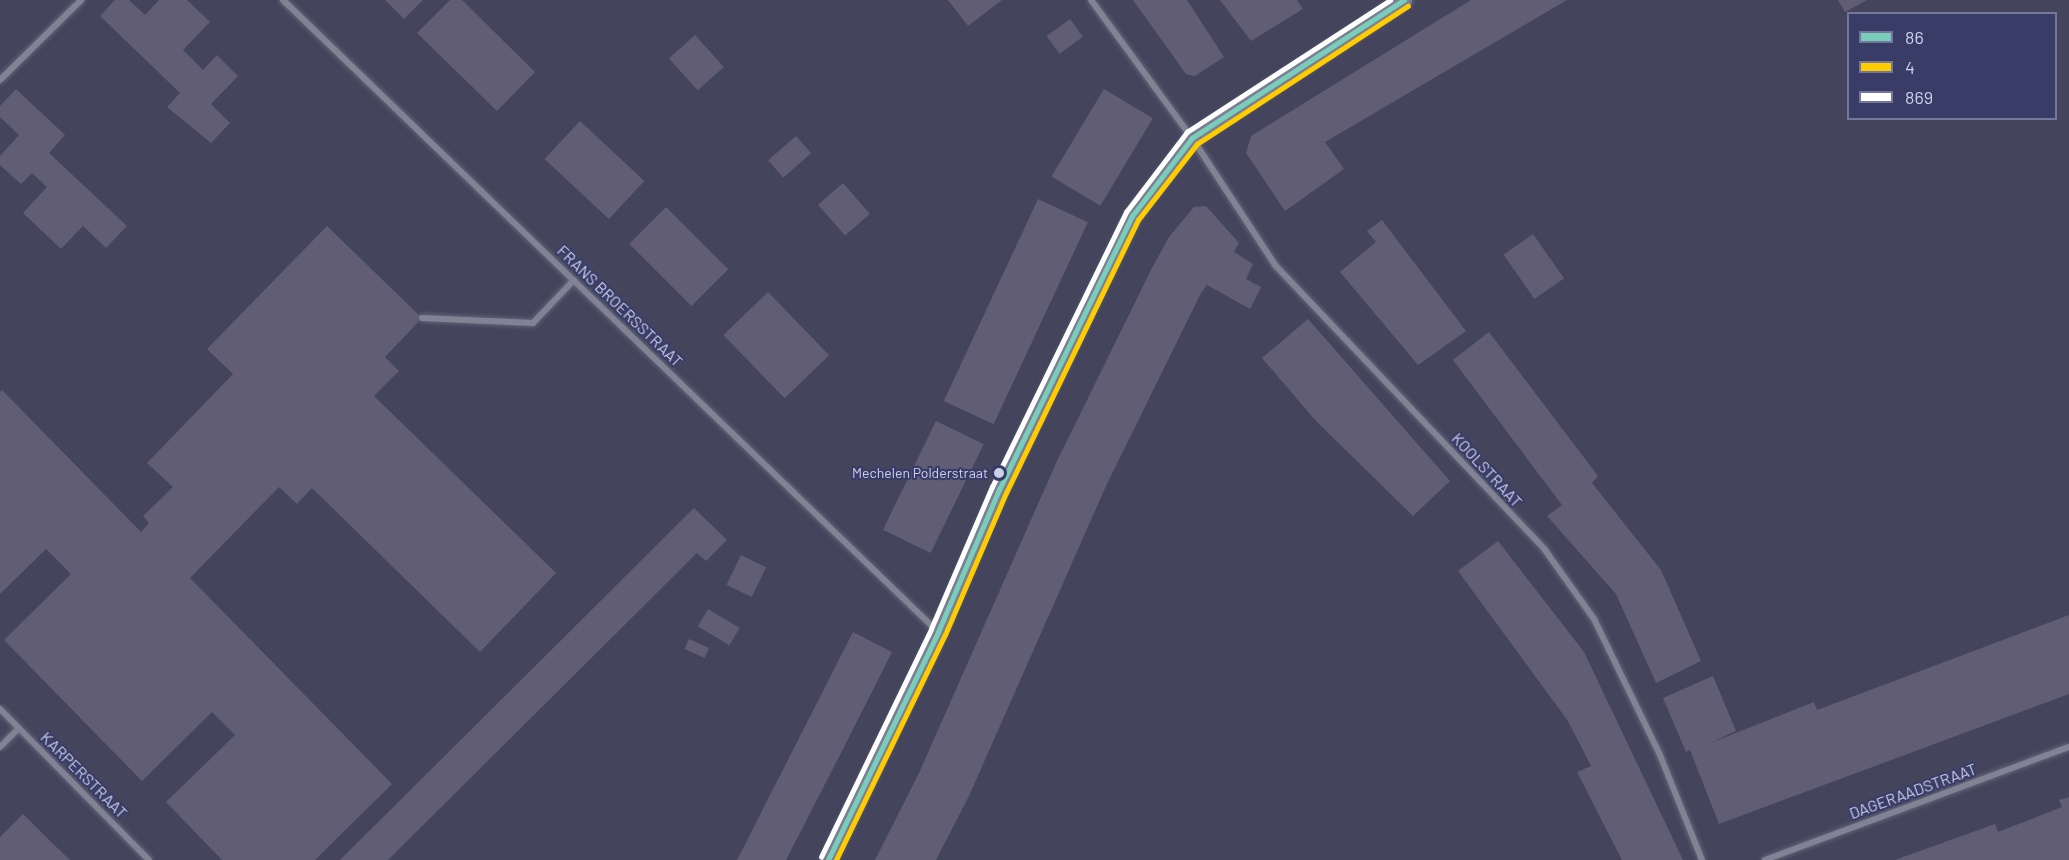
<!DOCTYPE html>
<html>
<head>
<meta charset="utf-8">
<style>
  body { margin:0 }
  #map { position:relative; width:2069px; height:860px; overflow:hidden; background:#44455c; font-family:Barlow,sans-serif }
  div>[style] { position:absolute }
  .building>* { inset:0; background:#615d74; transform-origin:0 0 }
  .roads { filter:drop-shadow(0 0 2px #616378) drop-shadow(0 0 2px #616378) }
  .street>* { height:6px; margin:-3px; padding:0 3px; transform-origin:3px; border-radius:3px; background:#818395 }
  .secondary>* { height:15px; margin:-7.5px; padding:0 7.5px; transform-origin:7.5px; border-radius:7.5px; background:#7c7e92 }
  .bus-1>* { height:4.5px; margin:-2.25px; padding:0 2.25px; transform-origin:2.25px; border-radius:2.25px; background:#79cebb }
  .bus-2>* { height:4.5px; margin:-2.25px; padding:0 2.25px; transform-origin:2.25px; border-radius:2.25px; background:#fc0 }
  .bus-3>* { height:4.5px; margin:-2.25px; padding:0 2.25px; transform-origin:2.25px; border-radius:2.25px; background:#fff }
  .dots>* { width:16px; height:16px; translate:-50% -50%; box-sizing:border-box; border:3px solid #393c67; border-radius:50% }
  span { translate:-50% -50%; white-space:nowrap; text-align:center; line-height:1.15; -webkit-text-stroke:4.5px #393c67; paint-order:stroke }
  .bus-label { font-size:14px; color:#ccd0ea }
  .right { translate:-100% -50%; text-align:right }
  .street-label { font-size:16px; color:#ccd0ea }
  .legend { position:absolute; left:1847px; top:12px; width:210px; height:108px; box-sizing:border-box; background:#393c67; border:2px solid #74779b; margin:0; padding:8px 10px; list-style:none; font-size:18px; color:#ccd0ea }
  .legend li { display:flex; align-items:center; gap:12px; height:30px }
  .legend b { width:30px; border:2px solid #74779b }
</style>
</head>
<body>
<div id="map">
  <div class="building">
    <i style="clip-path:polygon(115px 0,129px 0,145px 15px,159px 0,187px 0,210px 22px,183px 50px,203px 70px,217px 55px,238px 76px,211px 104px,230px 123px,211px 143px,167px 107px,180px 93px,100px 16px)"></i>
    <i style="clip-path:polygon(385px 0,423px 0,404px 19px)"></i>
    <i style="clip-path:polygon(450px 0,462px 0,535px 72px,497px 111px,417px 33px)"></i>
    <i style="clip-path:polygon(948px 0,1002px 0,968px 26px)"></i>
    <i style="clip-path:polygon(1133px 0,1187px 0,1224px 57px,1195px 76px,1186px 74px)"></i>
    <i style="clip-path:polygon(1220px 0,1297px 0,1303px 9px,1251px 41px)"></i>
    <i style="clip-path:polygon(1471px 0,1567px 0,1325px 142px,1344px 169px,1285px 211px,1246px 153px,1251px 136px)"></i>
    <i style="clip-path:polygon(1838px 0,1867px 0,1845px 12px)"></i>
    <i style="left:1070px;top:19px;width:22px;height:29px;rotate:54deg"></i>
    <i style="left:695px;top:35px;width:43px;height:35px;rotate:48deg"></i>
    <i style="clip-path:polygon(16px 89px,65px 135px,49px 153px,127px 226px,106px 248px,83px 226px,61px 249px,23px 213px,47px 187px,32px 173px,21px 184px,0 165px,0 156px,19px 135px,0 117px,0 106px)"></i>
    <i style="left:1104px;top:89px;width:57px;height:102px;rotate:31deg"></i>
    <i style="left:580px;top:121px;width:88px;height:52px;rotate:43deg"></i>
    <i style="left:796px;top:136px;width:23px;height:37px;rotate:49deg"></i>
    <i style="left:843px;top:183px;width:41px;height:33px;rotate:49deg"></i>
    <i style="left:1038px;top:199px;width:55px;height:223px;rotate:25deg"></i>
    <i style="clip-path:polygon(1206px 206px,1239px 243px,1234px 252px,1253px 264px,1246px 279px,1261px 287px,1250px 309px,1207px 285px,1201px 293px,1106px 486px,969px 796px,936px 860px,875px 860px,919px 773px,1057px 461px,1152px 268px,1169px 237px,1194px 207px)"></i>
    <i style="left:666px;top:207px;width:88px;height:52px;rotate:45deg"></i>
    <i style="clip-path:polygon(1382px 220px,1466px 331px,1418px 365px,1340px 272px,1376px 242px,1367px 231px)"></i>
    <i style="clip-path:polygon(327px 226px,422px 318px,385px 357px,399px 371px,374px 396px,556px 573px,480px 652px,312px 488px,297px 504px,279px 487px,190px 578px,392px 784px,315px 860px,222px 860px,166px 802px,235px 735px,212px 712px,142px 781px,4px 640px,71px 574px,46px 549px,0 594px,0 392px,2px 390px,141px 532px,149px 523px,143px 516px,173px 487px,147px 463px,233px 374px,207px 349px)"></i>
    <i style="left:1533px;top:234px;width:54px;height:36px;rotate:55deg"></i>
    <i style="left:768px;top:292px;width:88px;height:62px;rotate:46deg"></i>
    <i style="clip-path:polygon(1308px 319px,1450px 481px,1413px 516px,1315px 420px,1262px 358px)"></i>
    <i style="clip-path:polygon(1489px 332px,1598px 476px,1592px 483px,1661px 570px,1701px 661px,1656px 683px,1616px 594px,1547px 516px,1562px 505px,1453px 360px)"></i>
    <i style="left:936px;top:421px;width:53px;height:121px;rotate:26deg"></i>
    <i style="clip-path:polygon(694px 508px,727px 540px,706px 561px,697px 553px,388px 860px,340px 860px)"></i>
    <i style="clip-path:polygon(1498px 541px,1584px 652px,1683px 860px,1622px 860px,1577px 772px,1591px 766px,1568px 721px,1458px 571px)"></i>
    <i style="left:741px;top:555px;width:28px;height:33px;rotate:26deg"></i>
    <i style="left:708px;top:609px;width:37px;height:20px;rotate:31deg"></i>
    <i style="clip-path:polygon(2069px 615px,2069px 694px,1719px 824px,1690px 750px,1686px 752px,1663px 698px,1713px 676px,1736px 731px,1708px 744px,1814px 702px,1817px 710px)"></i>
    <i style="clip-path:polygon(853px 632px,892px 652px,842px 751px,786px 860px,737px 860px)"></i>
    <i style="left:689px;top:639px;width:22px;height:11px;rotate:24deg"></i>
    <i style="clip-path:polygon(2069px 797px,2069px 860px,1895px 860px,1995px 824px,1998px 832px,2062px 807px,2059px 800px)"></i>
    <i style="clip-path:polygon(23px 814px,49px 840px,70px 860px,0 860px,0 837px)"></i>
  </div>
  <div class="roads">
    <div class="street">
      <i style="left:283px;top:0;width:909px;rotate:43.97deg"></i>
      <i style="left:1091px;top:0;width:171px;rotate:53.8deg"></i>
      <i style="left:1192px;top:138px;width:152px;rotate:56.8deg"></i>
      <i style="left:1275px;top:265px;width:393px;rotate:46.5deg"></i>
      <i style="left:1545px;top:550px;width:85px;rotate:54.6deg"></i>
      <i style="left:1594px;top:619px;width:151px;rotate:64.1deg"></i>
      <i style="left:1660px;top:755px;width:113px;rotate:68.2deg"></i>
      <i style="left:0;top:80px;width:114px;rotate:-44.6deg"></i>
      <i style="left:422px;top:318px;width:111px;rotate:2.6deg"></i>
      <i style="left:533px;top:323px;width:59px;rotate:-46.4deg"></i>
      <i style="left:0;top:709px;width:212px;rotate:45.4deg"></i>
      <i style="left:0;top:747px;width:25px;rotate:-45deg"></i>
      <i style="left:1765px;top:860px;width:324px;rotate:-20.4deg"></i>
    </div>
    <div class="secondary">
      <i style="left:828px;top:860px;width:253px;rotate:-64.2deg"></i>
      <i style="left:938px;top:632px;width:155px;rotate:-66.8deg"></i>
      <i style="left:999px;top:490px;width:305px;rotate:-64.1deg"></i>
      <i style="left:1132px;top:216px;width:98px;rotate:-52.4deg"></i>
      <i style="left:1192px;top:138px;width:253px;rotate:-33.1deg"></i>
    </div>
  </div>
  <div class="bus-1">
    <i style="left:828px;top:860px;width:253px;rotate:-64.2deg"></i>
    <i style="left:938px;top:632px;width:155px;rotate:-66.8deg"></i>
    <i style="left:999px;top:490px;width:305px;rotate:-64.1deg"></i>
    <i style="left:1132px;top:216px;width:98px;rotate:-52.4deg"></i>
    <i style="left:1192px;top:138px;width:253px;rotate:-33.1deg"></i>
  </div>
  <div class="bus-2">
    <i style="left:836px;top:860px;width:250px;rotate:-64.2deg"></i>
    <i style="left:945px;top:635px;width:155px;rotate:-66.8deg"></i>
    <i style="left:1006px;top:493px;width:303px;rotate:-64.2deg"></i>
    <i style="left:1138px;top:220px;width:96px;rotate:-52.2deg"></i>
    <i style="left:1197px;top:144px;width:252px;rotate:-33.2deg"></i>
  </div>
  <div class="bus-3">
    <i style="left:821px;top:857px;width:253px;rotate:-64.2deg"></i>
    <i style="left:931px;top:629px;width:155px;rotate:-66.8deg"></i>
    <i style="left:992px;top:487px;width:306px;rotate:-64deg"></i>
    <i style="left:1126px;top:212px;width:101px;rotate:-52.7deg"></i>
    <i style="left:1187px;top:132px;width:242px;rotate:-33deg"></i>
  </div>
  <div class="dots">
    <i style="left:999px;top:473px;background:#ccd0ea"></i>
  </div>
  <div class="bus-label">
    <span class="right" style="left:988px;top:473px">Mechelen Polderstraat</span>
  </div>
  <div class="street-label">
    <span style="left:620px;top:306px;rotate:44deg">FRANS BROERSSTRAAT</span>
    <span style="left:1487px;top:470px;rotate:47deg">KOOLSTRAAT</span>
    <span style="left:84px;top:775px;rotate:45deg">KARPERSTRAAT</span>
    <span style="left:1913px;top:791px;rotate:-20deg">DAGERAADSTRAAT</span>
  </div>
  <ul class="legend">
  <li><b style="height:8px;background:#79cebb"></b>86</li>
  <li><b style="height:8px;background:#fc0"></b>4</li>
  <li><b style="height:8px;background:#fff"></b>869</li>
  </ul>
</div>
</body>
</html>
